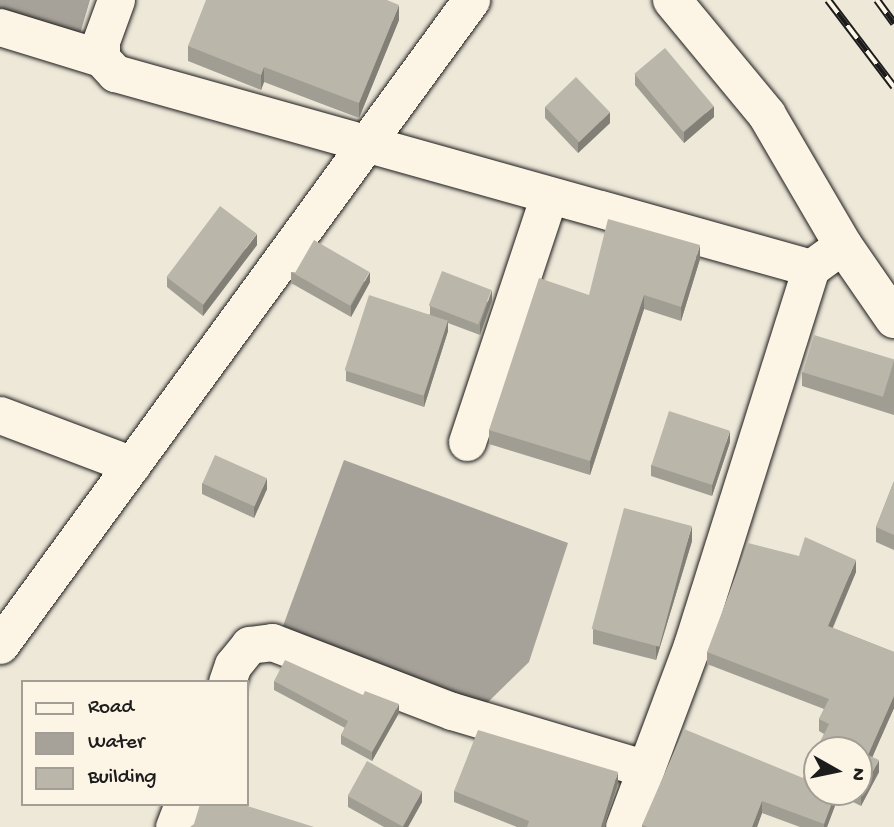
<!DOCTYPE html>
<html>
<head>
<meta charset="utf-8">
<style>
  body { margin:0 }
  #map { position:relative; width:894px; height:827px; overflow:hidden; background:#eee8d9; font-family:"Gochi Hand",sans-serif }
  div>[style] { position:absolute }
  .water>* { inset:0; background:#a7a299 }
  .roads { filter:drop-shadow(0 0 2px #1c1c1c) drop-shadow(0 0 2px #1c1c1c) }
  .minor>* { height:37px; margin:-18.5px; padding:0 18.5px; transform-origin:18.5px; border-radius:18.5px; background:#fcf5e5 }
  .tertiary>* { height:38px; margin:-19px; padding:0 19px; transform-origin:19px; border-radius:19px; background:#fcf5e5 }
  .rail>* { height:8px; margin-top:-4px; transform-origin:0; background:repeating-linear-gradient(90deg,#fcf5e5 0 16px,#1c1c1c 0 32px); box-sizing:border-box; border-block:2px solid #1c1c1c }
  .wall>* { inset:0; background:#a09d92 }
  .shaded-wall>* { inset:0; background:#827f77 }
  .building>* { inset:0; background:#bab6aa; transform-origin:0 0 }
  span { translate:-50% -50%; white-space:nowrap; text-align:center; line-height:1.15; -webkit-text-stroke:6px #fcf5e5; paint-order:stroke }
  .legend { position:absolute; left:21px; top:680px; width:228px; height:126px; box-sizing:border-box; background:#fcf5e5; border:2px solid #a29e95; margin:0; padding:9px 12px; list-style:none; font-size:21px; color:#1c1c1c }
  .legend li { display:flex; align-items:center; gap:14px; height:35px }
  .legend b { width:35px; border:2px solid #a29e95 }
  .north { position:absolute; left:803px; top:736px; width:70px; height:70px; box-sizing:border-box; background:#fcf5e5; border:2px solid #a29e95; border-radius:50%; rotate:99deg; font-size:19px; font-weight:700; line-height:28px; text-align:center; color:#1c1c1c }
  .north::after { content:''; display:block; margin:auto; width:24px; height:32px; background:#1c1c1c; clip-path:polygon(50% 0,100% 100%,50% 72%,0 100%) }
</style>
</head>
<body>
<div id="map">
  <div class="water">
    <i style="clip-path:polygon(0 0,90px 0,79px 37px,0 13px)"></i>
    <i style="clip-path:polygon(344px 460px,568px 543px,529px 662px,481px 709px,283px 626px)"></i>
  </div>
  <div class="roads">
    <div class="minor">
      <i style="left:116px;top:0;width:44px;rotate:110.1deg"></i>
      <i style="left:101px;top:41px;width:17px;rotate:90deg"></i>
      <i style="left:101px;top:58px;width:21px;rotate:47deg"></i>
      <i style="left:115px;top:73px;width:723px;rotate:15.65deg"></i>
      <i style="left:811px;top:268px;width:39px;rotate:-36deg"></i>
      <i style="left:0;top:27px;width:106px;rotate:17.1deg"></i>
      <i style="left:0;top:415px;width:141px;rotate:20.7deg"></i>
      <i style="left:467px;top:442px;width:259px;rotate:-71.6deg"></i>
      <i style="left:0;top:645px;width:799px;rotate:-53.86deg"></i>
      <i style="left:227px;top:682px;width:18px;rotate:-71deg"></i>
      <i style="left:233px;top:665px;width:26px;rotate:-51deg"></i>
      <i style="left:249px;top:645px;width:23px;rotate:-7deg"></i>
      <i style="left:272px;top:642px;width:193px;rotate:21deg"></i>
      <i style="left:452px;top:711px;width:202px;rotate:16.6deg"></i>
      <i style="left:174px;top:827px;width:25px;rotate:-69deg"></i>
      <i style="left:624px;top:827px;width:194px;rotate:-69.5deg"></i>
      <i style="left:692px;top:645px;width:395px;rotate:-72.5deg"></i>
    </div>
    <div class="tertiary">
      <i style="left:672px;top:0;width:149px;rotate:50.4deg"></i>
      <i style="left:767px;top:115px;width:151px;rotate:59.7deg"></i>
      <i style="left:843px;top:245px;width:90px;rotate:55.4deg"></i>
    </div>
  </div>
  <div class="rail">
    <i style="left:828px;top:0;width:109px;rotate:52.8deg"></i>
    <i style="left:877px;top:0;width:29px;rotate:54deg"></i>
  </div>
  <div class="wall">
    <i style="clip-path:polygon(399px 20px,359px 118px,264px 82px,261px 90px,188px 61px,188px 46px)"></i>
    <i style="clip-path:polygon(635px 74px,714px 117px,684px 143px,635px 85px)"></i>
    <i style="clip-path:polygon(545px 107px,610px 123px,578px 153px,545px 118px)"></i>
    <i style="clip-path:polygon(257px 245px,203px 316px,167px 287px,167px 277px)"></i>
    <i style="clip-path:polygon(700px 259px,681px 321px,644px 309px,590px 475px,489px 444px,489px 430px,589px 295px)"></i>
    <i style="clip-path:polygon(291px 272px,370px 282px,351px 317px,291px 283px)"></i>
    <i style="clip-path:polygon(492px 301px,480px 335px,448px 323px,448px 331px,424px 407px,346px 381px,346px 371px,430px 314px,430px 306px)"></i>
    <i style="clip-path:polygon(894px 360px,894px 415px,802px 386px,802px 372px)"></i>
    <i style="clip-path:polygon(730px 442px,712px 496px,651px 476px,651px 465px)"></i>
    <i style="clip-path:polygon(894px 481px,894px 550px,876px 542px,876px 527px)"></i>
    <i style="clip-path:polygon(202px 483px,267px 489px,254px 518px,202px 494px)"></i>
    <i style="clip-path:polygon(692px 541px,656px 660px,593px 644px,593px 629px)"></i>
    <i style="clip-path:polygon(evenodd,856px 572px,833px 628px,894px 652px,894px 708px,872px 757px,879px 772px,861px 806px,839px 795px,827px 827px,800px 827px,762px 813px,757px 827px,642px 827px,642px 825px,803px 778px,824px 734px,819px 731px,819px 719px,824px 709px,707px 664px,707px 652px,856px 572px,817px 750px,859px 792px,817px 792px,817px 750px)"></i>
    <i style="clip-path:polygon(274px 681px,399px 713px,372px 761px,341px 744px,341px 735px,345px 728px,274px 690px)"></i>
    <i style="clip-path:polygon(618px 783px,604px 827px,517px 827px,454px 802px,454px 791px)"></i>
    <i style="clip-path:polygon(348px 796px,422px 802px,408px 827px,384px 827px,348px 807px)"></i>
  </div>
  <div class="shaded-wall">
    <i style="clip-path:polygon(399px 5px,399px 20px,359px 118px,359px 103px)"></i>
    <i style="clip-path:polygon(264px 67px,264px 82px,261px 90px,261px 75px)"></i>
    <i style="clip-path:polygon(714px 106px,714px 117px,684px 143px,684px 132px)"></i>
    <i style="clip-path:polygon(610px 112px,610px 123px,578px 153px,578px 143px)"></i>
    <i style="clip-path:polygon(257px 234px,257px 245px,203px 316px,203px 305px)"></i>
    <i style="clip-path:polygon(700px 245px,700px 259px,681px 321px,681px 307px)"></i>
    <i style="clip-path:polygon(370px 272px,370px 282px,351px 317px,351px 306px)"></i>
    <i style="clip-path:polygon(492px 290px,492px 301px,480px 335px,480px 324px)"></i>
    <i style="clip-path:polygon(644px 295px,644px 309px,590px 475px,590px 461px)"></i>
    <i style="clip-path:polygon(448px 320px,448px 331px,424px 407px,424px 396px)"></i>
    <i style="clip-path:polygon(730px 431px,730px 442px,712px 496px,712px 485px)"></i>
    <i style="clip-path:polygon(267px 478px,267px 489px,254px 518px,254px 507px)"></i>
    <i style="clip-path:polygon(692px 526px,692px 541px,656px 660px,656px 645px)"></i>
    <i style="clip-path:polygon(856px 560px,856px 572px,828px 638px,828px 626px)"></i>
    <i style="clip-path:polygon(894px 696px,894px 708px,868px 767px,868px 755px)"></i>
    <i style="clip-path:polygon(399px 704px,399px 713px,372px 761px,372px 752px)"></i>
    <i style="clip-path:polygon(879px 760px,879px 772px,861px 806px,861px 794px)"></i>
    <i style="clip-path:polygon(618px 772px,618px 783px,604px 827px,601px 827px)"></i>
    <i style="clip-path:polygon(422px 791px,422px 802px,408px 827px,403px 827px)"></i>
    <i style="clip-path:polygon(836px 792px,839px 792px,839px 795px,827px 827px,824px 827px,824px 824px)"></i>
    <i style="clip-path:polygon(762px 801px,762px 813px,757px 827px,752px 827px)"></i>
  </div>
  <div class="building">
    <i style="clip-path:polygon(206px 0,387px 0,399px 5px,359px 103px,264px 67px,261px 75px,188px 46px)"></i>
    <i style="left:665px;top:48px;width:76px;height:40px;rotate:50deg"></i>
    <i style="left:576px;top:77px;width:49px;height:43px;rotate:46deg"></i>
    <i style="left:220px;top:206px;width:46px;height:89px;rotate:37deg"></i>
    <i style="clip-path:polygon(608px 219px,700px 245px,681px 307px,644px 295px,590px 461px,489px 430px,539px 278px,589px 295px)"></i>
    <i style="left:314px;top:240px;width:64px;height:39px;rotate:30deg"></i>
    <i style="left:442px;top:271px;width:53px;height:37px;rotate:21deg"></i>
    <i style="left:369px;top:295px;width:83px;height:79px;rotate:18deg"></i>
    <i style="left:814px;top:335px;width:84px;height:39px;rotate:17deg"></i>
    <i style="left:669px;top:411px;width:64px;height:57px;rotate:18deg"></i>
    <i style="left:215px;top:455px;width:57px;height:31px;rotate:24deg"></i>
    <i style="clip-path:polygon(894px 481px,894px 535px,876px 527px)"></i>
    <i style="left:624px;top:508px;width:70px;height:125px;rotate:15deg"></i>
    <i style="clip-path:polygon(805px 537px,856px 560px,828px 626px,894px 652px,894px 696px,868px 755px,879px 760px,861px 794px,857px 792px,859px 792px,859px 750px,817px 750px,817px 792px,836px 792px,824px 824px,762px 801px,752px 827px,648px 827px,642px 825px,684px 729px,803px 778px,829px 724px,819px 719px,829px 699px,707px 652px,748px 543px,799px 556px)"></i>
    <i style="clip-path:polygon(285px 660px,363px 695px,365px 691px,399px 704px,372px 752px,341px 735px,348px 721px,274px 681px)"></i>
    <i style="clip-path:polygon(478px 730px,618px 772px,601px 827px,527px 827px,529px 821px,454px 791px)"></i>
    <i style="left:367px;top:761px;width:63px;height:40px;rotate:29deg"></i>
    <i style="clip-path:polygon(200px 804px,241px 804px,314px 827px,190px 827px,194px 824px)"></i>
  </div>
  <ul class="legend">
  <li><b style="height:9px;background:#fcf5e5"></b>Road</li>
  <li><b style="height:19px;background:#a7a299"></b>Water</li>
  <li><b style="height:19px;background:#bab6aa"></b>Building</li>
  </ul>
  <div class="north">N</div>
</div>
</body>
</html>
